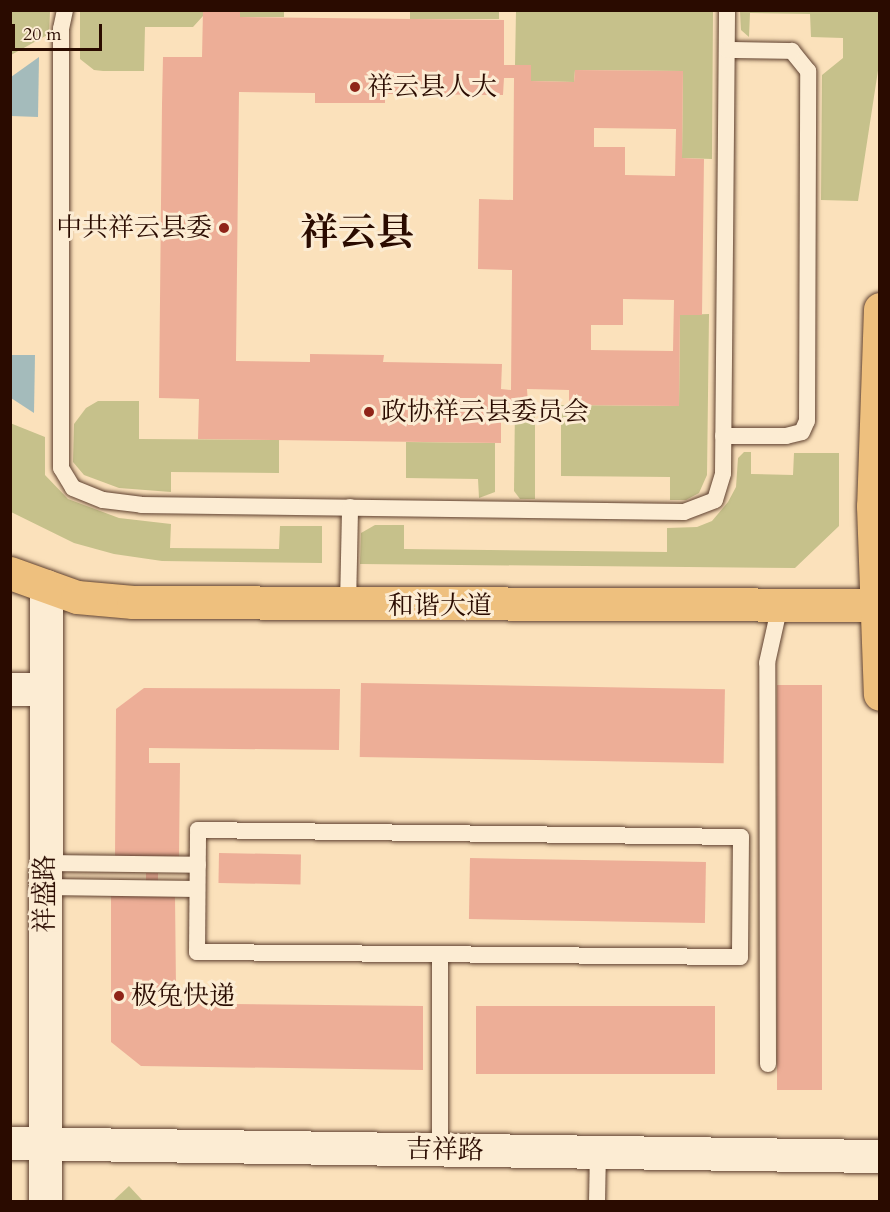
<!DOCTYPE html>
<html>
<head>
<meta charset="utf-8">
<style>
  body { margin:0 }
  #map { position:relative; width:890px; height:1212px; overflow:hidden; background:#fbe1bb; font-family:Cardo,"Noto Serif SC",serif }
  div>[style] { position:absolute }
  .green>* { inset:0; background:#c6c18b; transform-origin:0 0 }
  .water>* { inset:0; background:#a4bbbb }
  .building>* { inset:0; background:#edae97; transform-origin:0 0 }
  .roads { filter:drop-shadow(0 0 2px #5e402f) drop-shadow(0 0 2px #5e402f) }
  .service>* { height:16px; margin:-8px; padding:0 8px; transform-origin:8px; border-radius:8px; background:#fcecd3 }
  .minor>* { height:33px; margin:-16.5px; padding:0 16.5px; transform-origin:16.5px; border-radius:16.5px; background:#fcecd3 }
  .tertiary>* { height:33px; margin:-16.5px; padding:0 16.5px; transform-origin:16.5px; border-radius:16.5px; background:#fcecd3 }
  .primary>* { height:33px; margin:-16.5px; padding:0 16.5px; transform-origin:16.5px; border-radius:16.5px; background:#eec07e }
  .trunk>* { height:33px; margin:-16.5px; padding:0 16.5px; transform-origin:16.5px; border-radius:16.5px; background:#eec07e }
  .dots>* { width:16px; height:16px; translate:-50% -50%; box-sizing:border-box; border:3px solid #fcecd3; border-radius:50% }
  span { translate:-50% -50%; white-space:nowrap; text-align:center; line-height:1.15; -webkit-text-stroke:6px #fcecd3; paint-order:stroke }
  .poi-label { font-size:26px; color:#2a0b00 }
  .left { translate:0 -50%; text-align:left }
  .right { translate:-100% -50%; text-align:right }
  .street-label { font-size:26px; color:#2a0b00 }
  .town-label { font-size:38px; color:#2a0b00; font-weight:700 }
  .frame { position:absolute; inset:0; border:12px solid #2a0b00; pointer-events:none }
  .scale { position:absolute; left:12px; top:24px; width:90px; height:27px; box-sizing:border-box; border:3px solid #2a0b00; border-top:0; padding-left:8px; font-size:18px; line-height:21px; white-space:nowrap; color:#2a0b00; -webkit-text-stroke:4px #fcecd3; paint-order:stroke }
</style>
</head>
<body>
<div id="map">
  <div class="green">
    <i style="clip-path:polygon(11px 10px,50px 11px,49px 34px,11px 55px)"></i>
    <i style="clip-path:polygon(80px 11px,203px 11px,203px 16px,193px 27px,145px 27px,144px 71px,103px 71px,94px 70px,80px 59px)"></i>
    <i style="left:240px;top:11px;width:44px;height:6px"></i>
    <i style="left:410px;top:11px;width:89px;height:8px"></i>
    <i style="clip-path:polygon(516px 11px,713px 11px,712px 159px,682px 158px,683px 71px,575px 70px,574px 82px,531px 81px,531px 65px,515px 65px)"></i>
    <i style="clip-path:polygon(740px 11px,879px 11px,879px 64px,858px 201px,821px 200px,822px 75px,843px 58px,843px 38px,811px 37px,810px 14px,750px 13px,749px 37px,741px 30px)"></i>
    <i style="clip-path:polygon(709px 314px,707px 475px,699px 493px,686px 500px,670px 500px,670px 477px,561px 476px,561px 405px,679px 406px,680px 315px)"></i>
    <i style="clip-path:polygon(98px 401px,139px 401px,139px 439px,279px 440px,279px 473px,171px 472px,171px 492px,119px 488px,84px 475px,73px 462px,74px 424px,86px 408px)"></i>
    <i style="clip-path:polygon(535px 404px,535px 499px,520px 499px,514px 491px,515px 405px)"></i>
    <i style="clip-path:polygon(10px 423px,45px 437px,45px 475px,68px 499px,119px 518px,171px 524px,170px 548px,279px 549px,280px 526px,322px 526px,322px 563px,162px 561px,114px 554px,74px 543px,11px 512px)"></i>
    <i style="clip-path:polygon(406px 442px,495px 443px,495px 492px,479px 498px,478px 479px,406px 478px)"></i>
    <i style="clip-path:polygon(744px 452px,751px 452px,751px 474px,793px 475px,794px 453px,839px 453px,839px 526px,795px 568px,360px 564px,361px 533px,375px 525px,404px 525px,404px 549px,667px 552px,667px 528px,697px 527px,712px 521px,728px 502px,736px 487px,738px 458px)"></i>
    <i style="clip-path:polygon(129px 1186px,142px 1200px,113px 1201px)"></i>
  </div>
  <div class="water">
    <i style="clip-path:polygon(39px 57px,38px 117px,11px 116px,11px 77px)"></i>
    <i style="clip-path:polygon(11px 355px,35px 355px,34px 413px,11px 398px)"></i>
  </div>
  <div class="building">
    <i style="clip-path:polygon(evenodd,203px 10px,240px 10px,240px 17px,504px 20px,504px 65px,531px 65px,531px 81px,574px 82px,575px 70px,683px 71px,682px 158px,704px 159px,702px 315px,680px 315px,679px 406px,569px 405px,569px 390px,527px 389px,528px 405px,501px 404px,501px 443px,198px 439px,199px 399px,159px 398px,162px 104px,163px 57px,202px 57px,203px 10px,504px 78px,514px 78px,513px 200px,479px 199px,478px 269px,512px 270px,511px 390px,501px 389px,502px 364px,383px 362px,384px 355px,310px 354px,310px 362px,236px 361px,239px 92px,315px 93px,315px 103px,385px 103px,385px 94px,503px 95px,504px 78px,203px 10px,594px 128px,676px 129px,675px 176px,625px 175px,625px 147px,594px 147px,594px 128px,203px 10px,623px 299px,674px 300px,673px 351px,591px 350px,591px 325px,623px 325px,623px 299px)"></i>
    <i style="left:361px;top:683px;width:364px;height:74px;rotate:1deg"></i>
    <i style="left:777px;top:685px;width:45px;height:405px"></i>
    <i style="clip-path:polygon(144px 688px,340px 689px,339px 750px,149px 748px,149px 763px,180px 763px,179px 857px,115px 857px,116px 709px)"></i>
    <i style="left:219px;top:853px;width:82px;height:30px;rotate:1deg"></i>
    <i style="left:470px;top:858px;width:236px;height:61px;rotate:1deg"></i>
    <i style="left:146px;top:873px;width:12px;height:10px"></i>
    <i style="clip-path:polygon(111px 896px,175px 896px,176px 988px,142px 988px,142px 1003px,423px 1006px,423px 1070px,141px 1066px,111px 1042px)"></i>
    <i style="left:476px;top:1006px;width:239px;height:68px"></i>
  </div>
  <div class="roads">
    <div class="service">
      <i style="left:65px;top:10px;width:19px;rotate:102deg"></i>
      <i style="left:61px;top:29px;width:439px;rotate:90deg"></i>
      <i style="left:61px;top:468px;width:23px;rotate:59deg"></i>
      <i style="left:73px;top:488px;width:32px;rotate:22deg"></i>
      <i style="left:103px;top:500px;width:38px;rotate:7deg"></i>
      <i style="left:141px;top:505px;width:543px;rotate:0.74deg"></i>
      <i style="left:684px;top:512px;width:33px;rotate:-21deg"></i>
      <i style="left:715px;top:500px;width:28px;rotate:-73deg"></i>
      <i style="left:723px;top:473px;width:463px;rotate:-89.5deg"></i>
      <i style="left:723px;top:436px;width:63px"></i>
      <i style="left:786px;top:436px;width:16px;rotate:-14deg"></i>
      <i style="left:802px;top:432px;width:12px;rotate:-66deg"></i>
      <i style="left:807px;top:421px;width:350px;rotate:-89.8deg"></i>
      <i style="left:808px;top:71px;width:26px;rotate:-129deg"></i>
      <i style="left:792px;top:51px;width:65px;rotate:-179.1deg"></i>
      <i style="left:348px;top:606px;width:99px;rotate:-88.8deg"></i>
      <i style="left:198px;top:830px;width:543px;rotate:0.74deg"></i>
      <i style="left:741px;top:837px;width:120px;rotate:90.5deg"></i>
      <i style="left:740px;top:957px;width:543px;rotate:-179.47deg"></i>
      <i style="left:197px;top:952px;width:122px;rotate:-89.5deg"></i>
      <i style="left:45px;top:863px;width:153px;rotate:0.7deg"></i>
      <i style="left:45px;top:887px;width:152px;rotate:0.8deg"></i>
      <i style="left:768px;top:1064px;width:401px;rotate:-90.1deg"></i>
      <i style="left:767px;top:663px;width:59px;rotate:-77.4deg"></i>
      <i style="left:440px;top:1150px;width:196px;rotate:-90deg"></i>
      <i style="left:597px;top:1202px;width:50px;rotate:-88.9deg"></i>
    </div>
    <div class="minor">
      <i style="left:10px;top:689px;width:35px"></i>
      <i style="left:10px;top:1143px;width:870px;rotate:0.86deg"></i>
    </div>
    <div class="tertiary">
      <i style="left:45px;top:1202px;width:616px;rotate:-89.91deg"></i>
    </div>
    <div class="primary">
      <i style="left:10px;top:573px;width:71px;rotate:19.7deg"></i>
      <i style="left:77px;top:597px;width:56px;rotate:5.1deg"></i>
      <i style="left:133px;top:602px;width:742px;rotate:0.23deg"></i>
    </div>
    <div class="trunk">
      <i style="left:880px;top:309px;width:197px;rotate:92deg"></i>
      <i style="left:873px;top:506px;width:188px;rotate:87.9deg"></i>
    </div>
  </div>
  <div class="dots">
    <i style="left:355px;top:87px;background:#8f2418"></i>
    <i style="left:224px;top:228px;background:#8f2418"></i>
    <i style="left:369px;top:412px;background:#8f2418"></i>
    <i style="left:119px;top:996px;background:#8f2418"></i>
  </div>
  <div class="poi-label">
    <span class="left" style="left:367px;top:87px">祥云县人大</span>
    <span class="right" style="left:212px;top:228px">中共祥云县委</span>
    <span class="left" style="left:381px;top:412px">政协祥云县委员会</span>
    <span class="left" style="left:131px;top:996px">极兔快递</span>
  </div>
  <div class="street-label">
    <span style="left:440px;top:606px">和谐大道</span>
    <span style="left:45px;top:894px;rotate:-90deg">祥盛路</span>
    <span style="left:445px;top:1150px;rotate:1deg">吉祥路</span>
  </div>
  <div class="town-label">
    <span style="left:357px;top:234px">祥云县</span>
  </div>
  <div class="frame"></div>
  <div class="scale">20 m</div>
</div>
</body>
</html>
